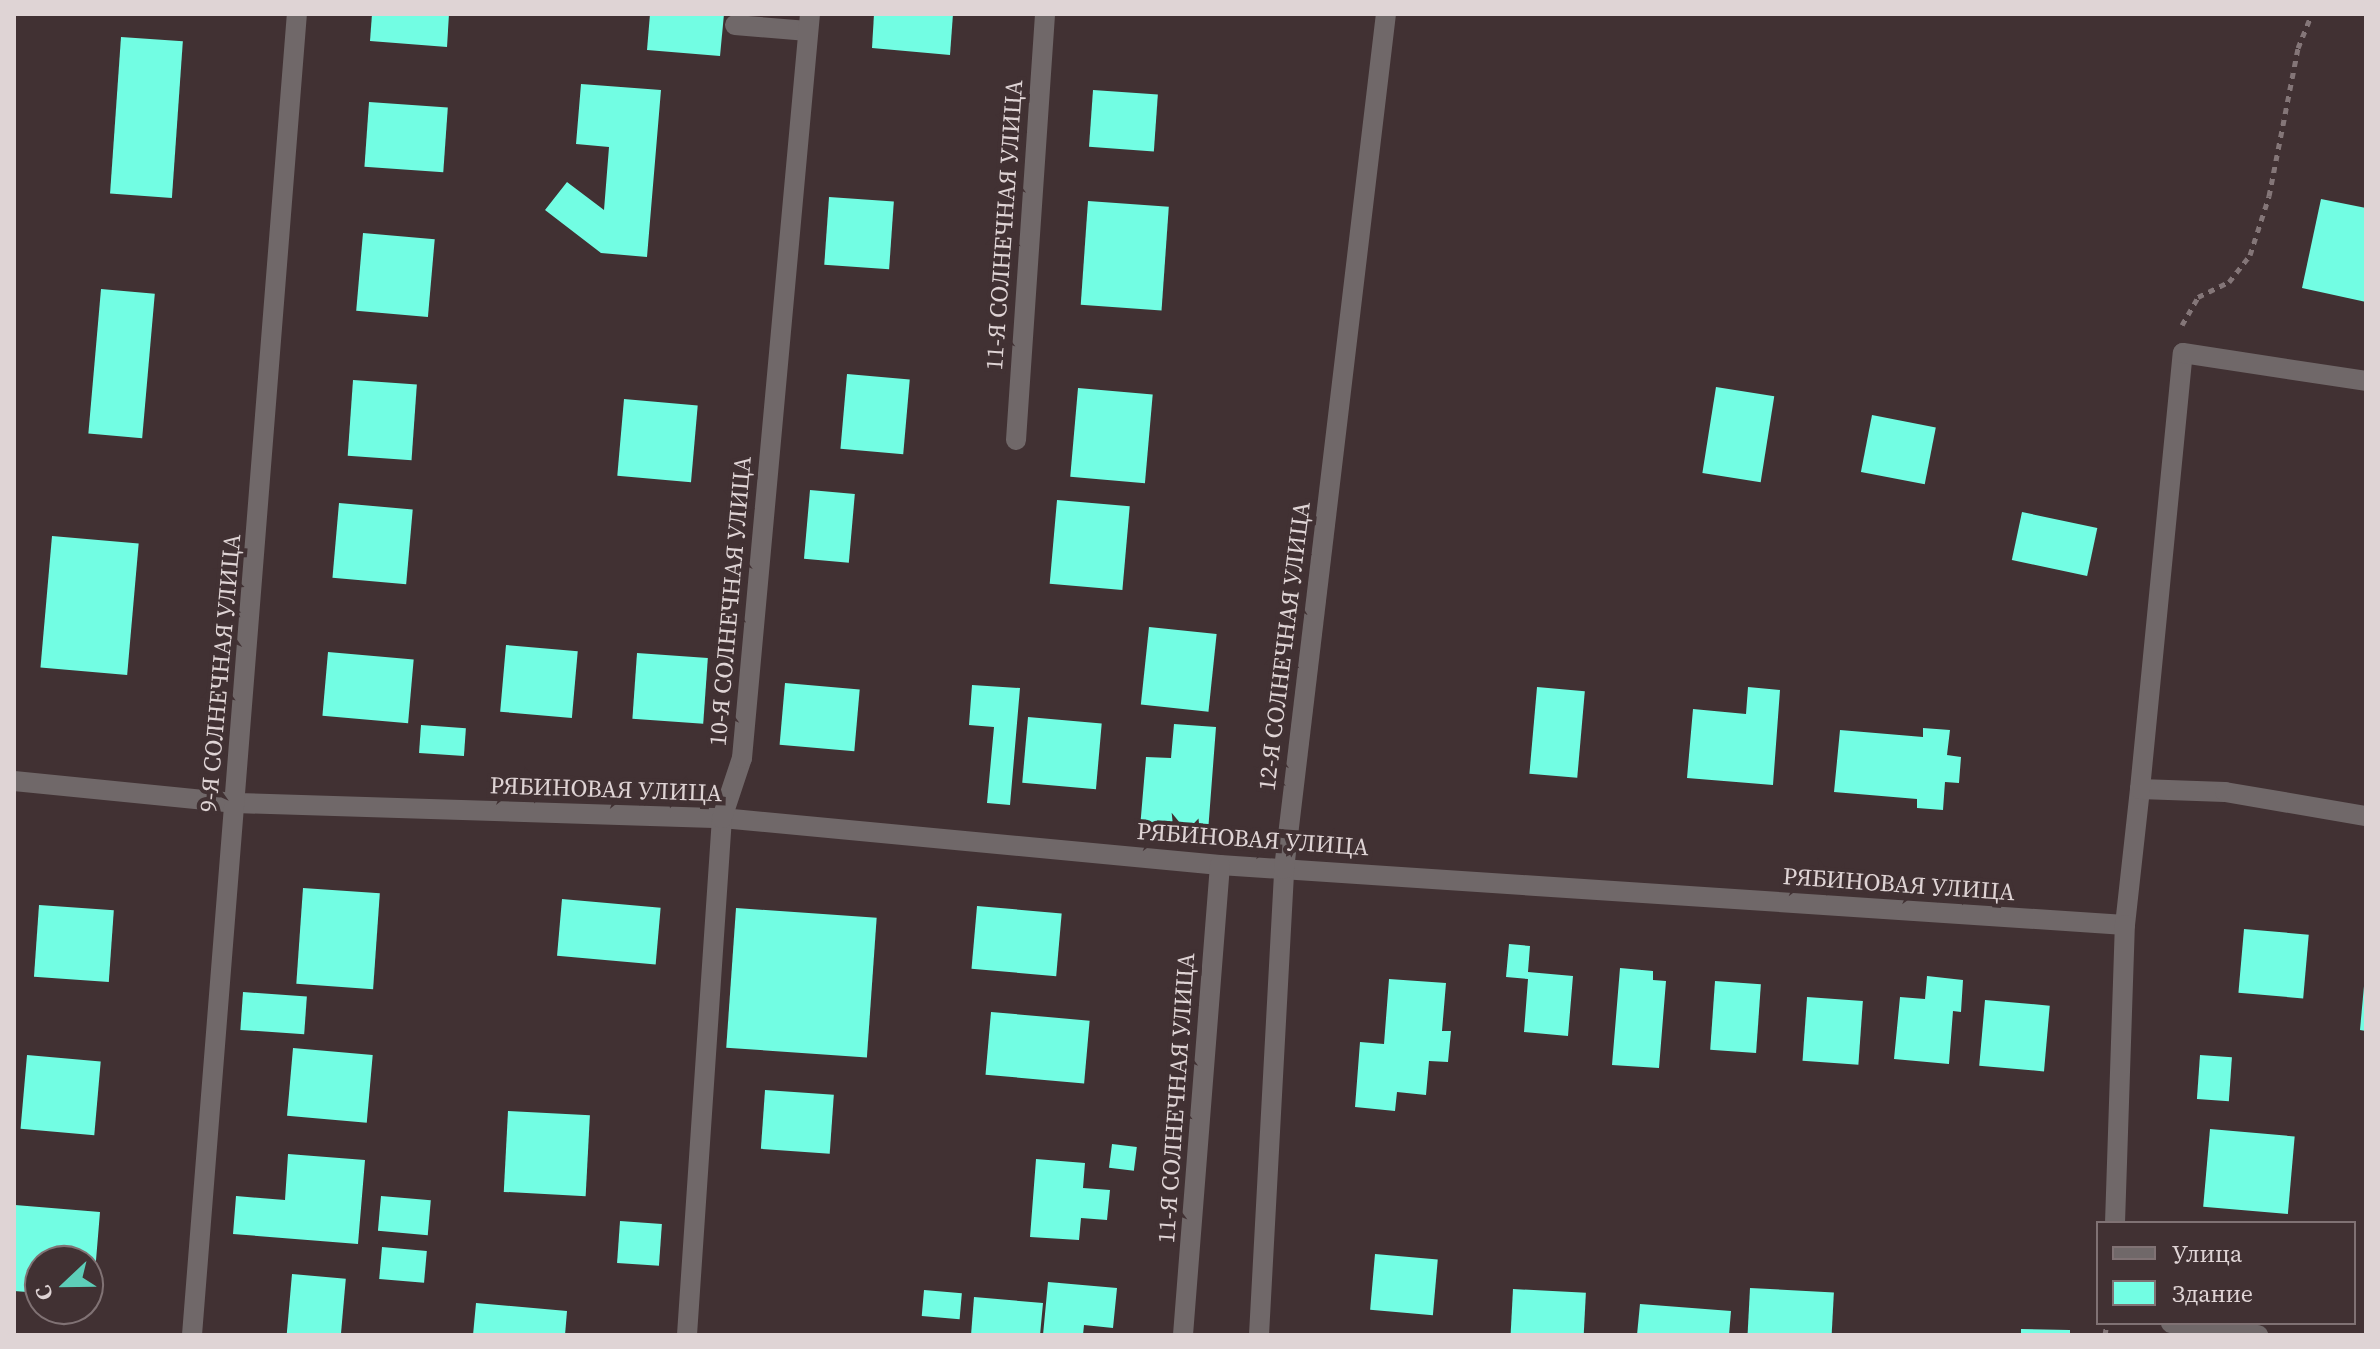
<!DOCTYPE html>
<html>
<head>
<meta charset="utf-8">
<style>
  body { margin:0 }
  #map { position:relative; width:2380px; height:1349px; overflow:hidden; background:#413133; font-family:"Source Serif 4",serif }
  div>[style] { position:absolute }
  .building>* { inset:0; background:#72fde3; transform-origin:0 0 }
  .path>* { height:5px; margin-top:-2.5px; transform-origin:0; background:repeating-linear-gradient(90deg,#847678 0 6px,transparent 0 12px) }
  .minor>* { height:20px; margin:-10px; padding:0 10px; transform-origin:10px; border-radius:10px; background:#706869 }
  span { translate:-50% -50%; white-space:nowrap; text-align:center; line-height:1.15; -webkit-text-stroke:8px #413133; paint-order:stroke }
  .street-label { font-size:24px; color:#dfd4d5 }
  .frame { position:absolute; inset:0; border:16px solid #dfd4d5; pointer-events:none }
  .legend { position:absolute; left:2096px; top:1221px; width:260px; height:104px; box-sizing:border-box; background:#413133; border:2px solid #807274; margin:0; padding:10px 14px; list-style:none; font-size:24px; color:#dfd4d5 }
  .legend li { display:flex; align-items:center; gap:16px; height:40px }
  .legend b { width:40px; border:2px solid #807274 }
  .north { position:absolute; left:24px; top:1245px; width:80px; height:80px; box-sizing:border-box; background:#413133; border:2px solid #807274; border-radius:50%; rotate:248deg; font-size:22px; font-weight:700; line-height:32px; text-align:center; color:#dfd4d5 }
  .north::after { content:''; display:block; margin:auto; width:28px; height:36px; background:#5dceb9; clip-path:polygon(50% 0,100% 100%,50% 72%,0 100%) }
</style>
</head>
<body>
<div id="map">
  <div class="building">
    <i style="clip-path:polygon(372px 14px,449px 14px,447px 47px,370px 41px)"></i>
    <i style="clip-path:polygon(650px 14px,724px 14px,720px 56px,647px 50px)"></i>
    <i style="clip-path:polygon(874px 14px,953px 14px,950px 55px,872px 48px)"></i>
    <i style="left:121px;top:37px;width:62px;height:157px;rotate:4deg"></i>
    <i style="clip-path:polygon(581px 84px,661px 90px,647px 257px,601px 253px,545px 210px,567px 182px,604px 210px,609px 147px,576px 144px)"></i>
    <i style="left:1093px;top:90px;width:65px;height:57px;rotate:4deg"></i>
    <i style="left:369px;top:102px;width:79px;height:65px;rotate:4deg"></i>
    <i style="left:829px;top:197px;width:65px;height:68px;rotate:4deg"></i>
    <i style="clip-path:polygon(2321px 199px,2366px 208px,2366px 302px,2302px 288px)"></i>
    <i style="left:1088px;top:201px;width:81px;height:104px;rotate:4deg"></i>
    <i style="left:363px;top:233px;width:72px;height:78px;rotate:5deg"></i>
    <i style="left:101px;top:289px;width:54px;height:145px;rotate:5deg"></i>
    <i style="left:847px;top:374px;width:63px;height:75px;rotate:5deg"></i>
    <i style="left:353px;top:380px;width:64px;height:76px;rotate:4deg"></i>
    <i style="left:1716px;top:387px;width:59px;height:87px;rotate:9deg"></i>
    <i style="left:1078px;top:388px;width:75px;height:89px;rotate:5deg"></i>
    <i style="left:624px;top:399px;width:74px;height:77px;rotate:5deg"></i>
    <i style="left:1872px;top:415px;width:65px;height:58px;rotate:11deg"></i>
    <i style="left:810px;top:490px;width:45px;height:69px;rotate:5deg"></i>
    <i style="left:1057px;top:500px;width:73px;height:84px;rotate:5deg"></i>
    <i style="left:339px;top:503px;width:74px;height:75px;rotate:5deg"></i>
    <i style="left:2022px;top:512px;width:77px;height:49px;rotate:12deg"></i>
    <i style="left:52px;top:536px;width:87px;height:132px;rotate:5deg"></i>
    <i style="left:1149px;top:627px;width:68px;height:78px;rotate:6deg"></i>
    <i style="left:506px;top:645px;width:72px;height:67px;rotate:5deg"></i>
    <i style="left:328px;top:652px;width:86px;height:64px;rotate:5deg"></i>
    <i style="left:637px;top:653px;width:71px;height:66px;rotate:4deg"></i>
    <i style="left:785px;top:683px;width:75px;height:62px;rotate:5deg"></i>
    <i style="clip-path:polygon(972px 685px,1020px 688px,1010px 805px,987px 803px,994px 727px,969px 725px)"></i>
    <i style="left:1537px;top:687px;width:48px;height:87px;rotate:5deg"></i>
    <i style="clip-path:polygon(1748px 687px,1780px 690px,1773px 785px,1687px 778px,1693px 709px,1746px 714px)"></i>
    <i style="left:1028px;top:717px;width:74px;height:66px;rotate:5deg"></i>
    <i style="clip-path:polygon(1174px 724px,1216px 727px,1207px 845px,1139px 840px,1146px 757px,1171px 758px)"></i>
    <i style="left:421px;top:725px;width:45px;height:28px;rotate:4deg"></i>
    <i style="clip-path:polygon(1923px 728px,1950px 730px,1947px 755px,1961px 757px,1959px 783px,1945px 782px,1943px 810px,1917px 808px,1917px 799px,1834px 792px,1840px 730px,1923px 737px)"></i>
    <i style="left:303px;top:888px;width:77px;height:96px;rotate:4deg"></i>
    <i style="left:562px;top:899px;width:99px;height:57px;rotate:5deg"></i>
    <i style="left:39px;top:905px;width:75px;height:72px;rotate:4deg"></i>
    <i style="left:977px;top:906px;width:85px;height:63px;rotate:5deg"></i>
    <i style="left:736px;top:908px;width:141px;height:140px;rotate:4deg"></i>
    <i style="left:2244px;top:929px;width:65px;height:64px;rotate:5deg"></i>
    <i style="clip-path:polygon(1509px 944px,1530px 946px,1528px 972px,1573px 976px,1568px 1036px,1524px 1032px,1528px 979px,1506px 977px)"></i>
    <i style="clip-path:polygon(1620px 968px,1653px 971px,1653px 980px,1666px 981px,1659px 1068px,1612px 1065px)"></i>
    <i style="clip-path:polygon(1927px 976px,1963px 980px,1961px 1012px,1953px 1011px,1949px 1064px,1894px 1059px,1900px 997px,1925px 999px)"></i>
    <i style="clip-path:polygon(1389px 979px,1446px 983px,1442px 1031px,1451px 1031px,1448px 1062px,1429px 1061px,1426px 1095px,1397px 1092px,1395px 1111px,1355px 1107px,1360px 1042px,1384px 1044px)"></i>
    <i style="left:1715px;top:981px;width:46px;height:69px;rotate:4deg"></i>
    <i style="clip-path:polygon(2364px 986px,2366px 986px,2366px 1031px,2360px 1030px)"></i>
    <i style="left:243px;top:992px;width:64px;height:38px;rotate:4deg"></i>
    <i style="left:1807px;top:997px;width:56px;height:64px;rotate:4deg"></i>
    <i style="left:1985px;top:1000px;width:65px;height:66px;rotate:5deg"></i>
    <i style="left:991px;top:1012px;width:99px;height:63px;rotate:5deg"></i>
    <i style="left:293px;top:1048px;width:80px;height:68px;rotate:5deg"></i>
    <i style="left:27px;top:1055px;width:74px;height:74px;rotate:5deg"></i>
    <i style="left:2200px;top:1055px;width:32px;height:44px;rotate:4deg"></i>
    <i style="left:765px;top:1090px;width:69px;height:59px;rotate:4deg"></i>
    <i style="left:508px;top:1111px;width:82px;height:81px;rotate:3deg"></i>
    <i style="left:2210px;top:1129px;width:85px;height:78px;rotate:5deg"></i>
    <i style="left:1112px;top:1144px;width:25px;height:24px;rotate:7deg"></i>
    <i style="clip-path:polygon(288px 1154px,365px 1160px,358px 1244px,233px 1234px,236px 1196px,285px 1200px)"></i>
    <i style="clip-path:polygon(1036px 1159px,1085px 1163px,1083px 1188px,1110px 1190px,1107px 1220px,1081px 1218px,1079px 1240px,1030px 1237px)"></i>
    <i style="left:381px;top:1196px;width:50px;height:35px;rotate:5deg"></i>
    <i style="clip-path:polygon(15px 1205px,100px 1212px,93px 1297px,88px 1297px,88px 1261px,40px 1261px,40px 1293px,14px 1291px)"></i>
    <i style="left:620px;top:1221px;width:42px;height:42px;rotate:4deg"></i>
    <i style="left:382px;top:1247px;width:45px;height:32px;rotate:5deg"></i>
    <i style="left:1375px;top:1254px;width:63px;height:56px;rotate:5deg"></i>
    <i style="left:292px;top:1274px;width:54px;height:61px;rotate:5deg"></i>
    <i style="clip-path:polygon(1048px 1282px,1117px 1288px,1113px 1328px,1084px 1325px,1083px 1335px,1043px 1335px)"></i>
    <i style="left:1750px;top:1288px;width:84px;height:47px;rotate:3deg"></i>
    <i style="left:1513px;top:1289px;width:73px;height:46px;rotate:3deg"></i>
    <i style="left:924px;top:1290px;width:38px;height:26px;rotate:5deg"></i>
    <i style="clip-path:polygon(974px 1297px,1043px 1303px,1040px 1335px,971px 1335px)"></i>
    <i style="clip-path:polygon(476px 1303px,567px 1311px,565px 1335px,473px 1335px)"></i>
    <i style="clip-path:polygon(1640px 1304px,1731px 1311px,1729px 1335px,1637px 1335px)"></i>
    <i style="clip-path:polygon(2021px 1329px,2070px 1330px,2070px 1335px,2021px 1335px)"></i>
  </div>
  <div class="path">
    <i style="left:2182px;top:325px;width:32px;rotate:-60deg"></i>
    <i style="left:2198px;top:297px;width:34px;rotate:-26deg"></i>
    <i style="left:2229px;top:282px;width:34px;rotate:-52deg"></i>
    <i style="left:2250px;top:255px;width:62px;rotate:-72.1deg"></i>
    <i style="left:2269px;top:196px;width:151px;rotate:-78.9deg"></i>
    <i style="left:2298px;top:48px;width:37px;rotate:-68deg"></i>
    <i style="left:2105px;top:1335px;width:12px;rotate:-81deg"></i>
  </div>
  <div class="minor">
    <i style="left:735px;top:25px;width:73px;rotate:4.7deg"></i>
    <i style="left:1016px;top:440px;width:427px;rotate:-86.1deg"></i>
    <i style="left:14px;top:781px;width:223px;rotate:5.7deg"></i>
    <i style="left:236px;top:803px;width:486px;rotate:1.8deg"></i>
    <i style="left:722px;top:818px;width:500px;rotate:5.39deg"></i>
    <i style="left:1220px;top:865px;width:907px;rotate:3.79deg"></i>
    <i style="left:2125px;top:925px;width:137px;rotate:-83.7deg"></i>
    <i style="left:2140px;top:789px;width:85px;rotate:2deg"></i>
    <i style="left:2225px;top:792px;width:143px;rotate:9.7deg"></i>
    <i style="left:2140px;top:789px;width:438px;rotate:-84.4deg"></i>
    <i style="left:2183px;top:353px;width:185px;rotate:8.7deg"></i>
    <i style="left:2115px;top:1223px;width:298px;rotate:-88.1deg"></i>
    <i style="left:2171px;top:1323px;width:88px;rotate:7.9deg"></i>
    <i style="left:192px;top:1335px;width:1325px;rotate:-85.46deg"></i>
    <i style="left:687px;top:1335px;width:518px;rotate:-86.13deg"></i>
    <i style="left:722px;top:818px;width:63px;rotate:-71.6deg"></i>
    <i style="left:742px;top:758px;width:747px;rotate:-84.78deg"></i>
    <i style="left:1183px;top:1335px;width:471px;rotate:-85.5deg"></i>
    <i style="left:1259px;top:1335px;width:467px;rotate:-86.9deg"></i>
    <i style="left:1284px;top:869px;width:861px;rotate:-83.2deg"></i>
  </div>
  <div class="street-label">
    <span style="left:1004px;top:225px;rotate:-86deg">11-Я СОЛНЕЧНАЯ УЛИЦА</span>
    <span style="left:730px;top:601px;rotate:-85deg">10-Я СОЛНЕЧНАЯ УЛИЦА</span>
    <span style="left:1284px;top:646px;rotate:-83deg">12-Я СОЛНЕЧНАЯ УЛИЦА</span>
    <span style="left:220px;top:673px;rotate:-85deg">9-Я СОЛНЕЧНАЯ УЛИЦА</span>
    <span style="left:606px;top:789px;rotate:2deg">РЯБИНОВАЯ УЛИЦА</span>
    <span style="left:1253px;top:839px;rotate:4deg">РЯБИНОВАЯ УЛИЦА</span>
    <span style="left:1899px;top:884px;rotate:4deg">РЯБИНОВАЯ УЛИЦА</span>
    <span style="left:1176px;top:1098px;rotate:-86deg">11-Я СОЛНЕЧНАЯ УЛИЦА</span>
  </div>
  <div class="frame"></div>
  <ul class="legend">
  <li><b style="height:10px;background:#706869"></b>Улица</li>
  <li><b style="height:22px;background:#72fde3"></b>Здание</li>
  </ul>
  <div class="north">С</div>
</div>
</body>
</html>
